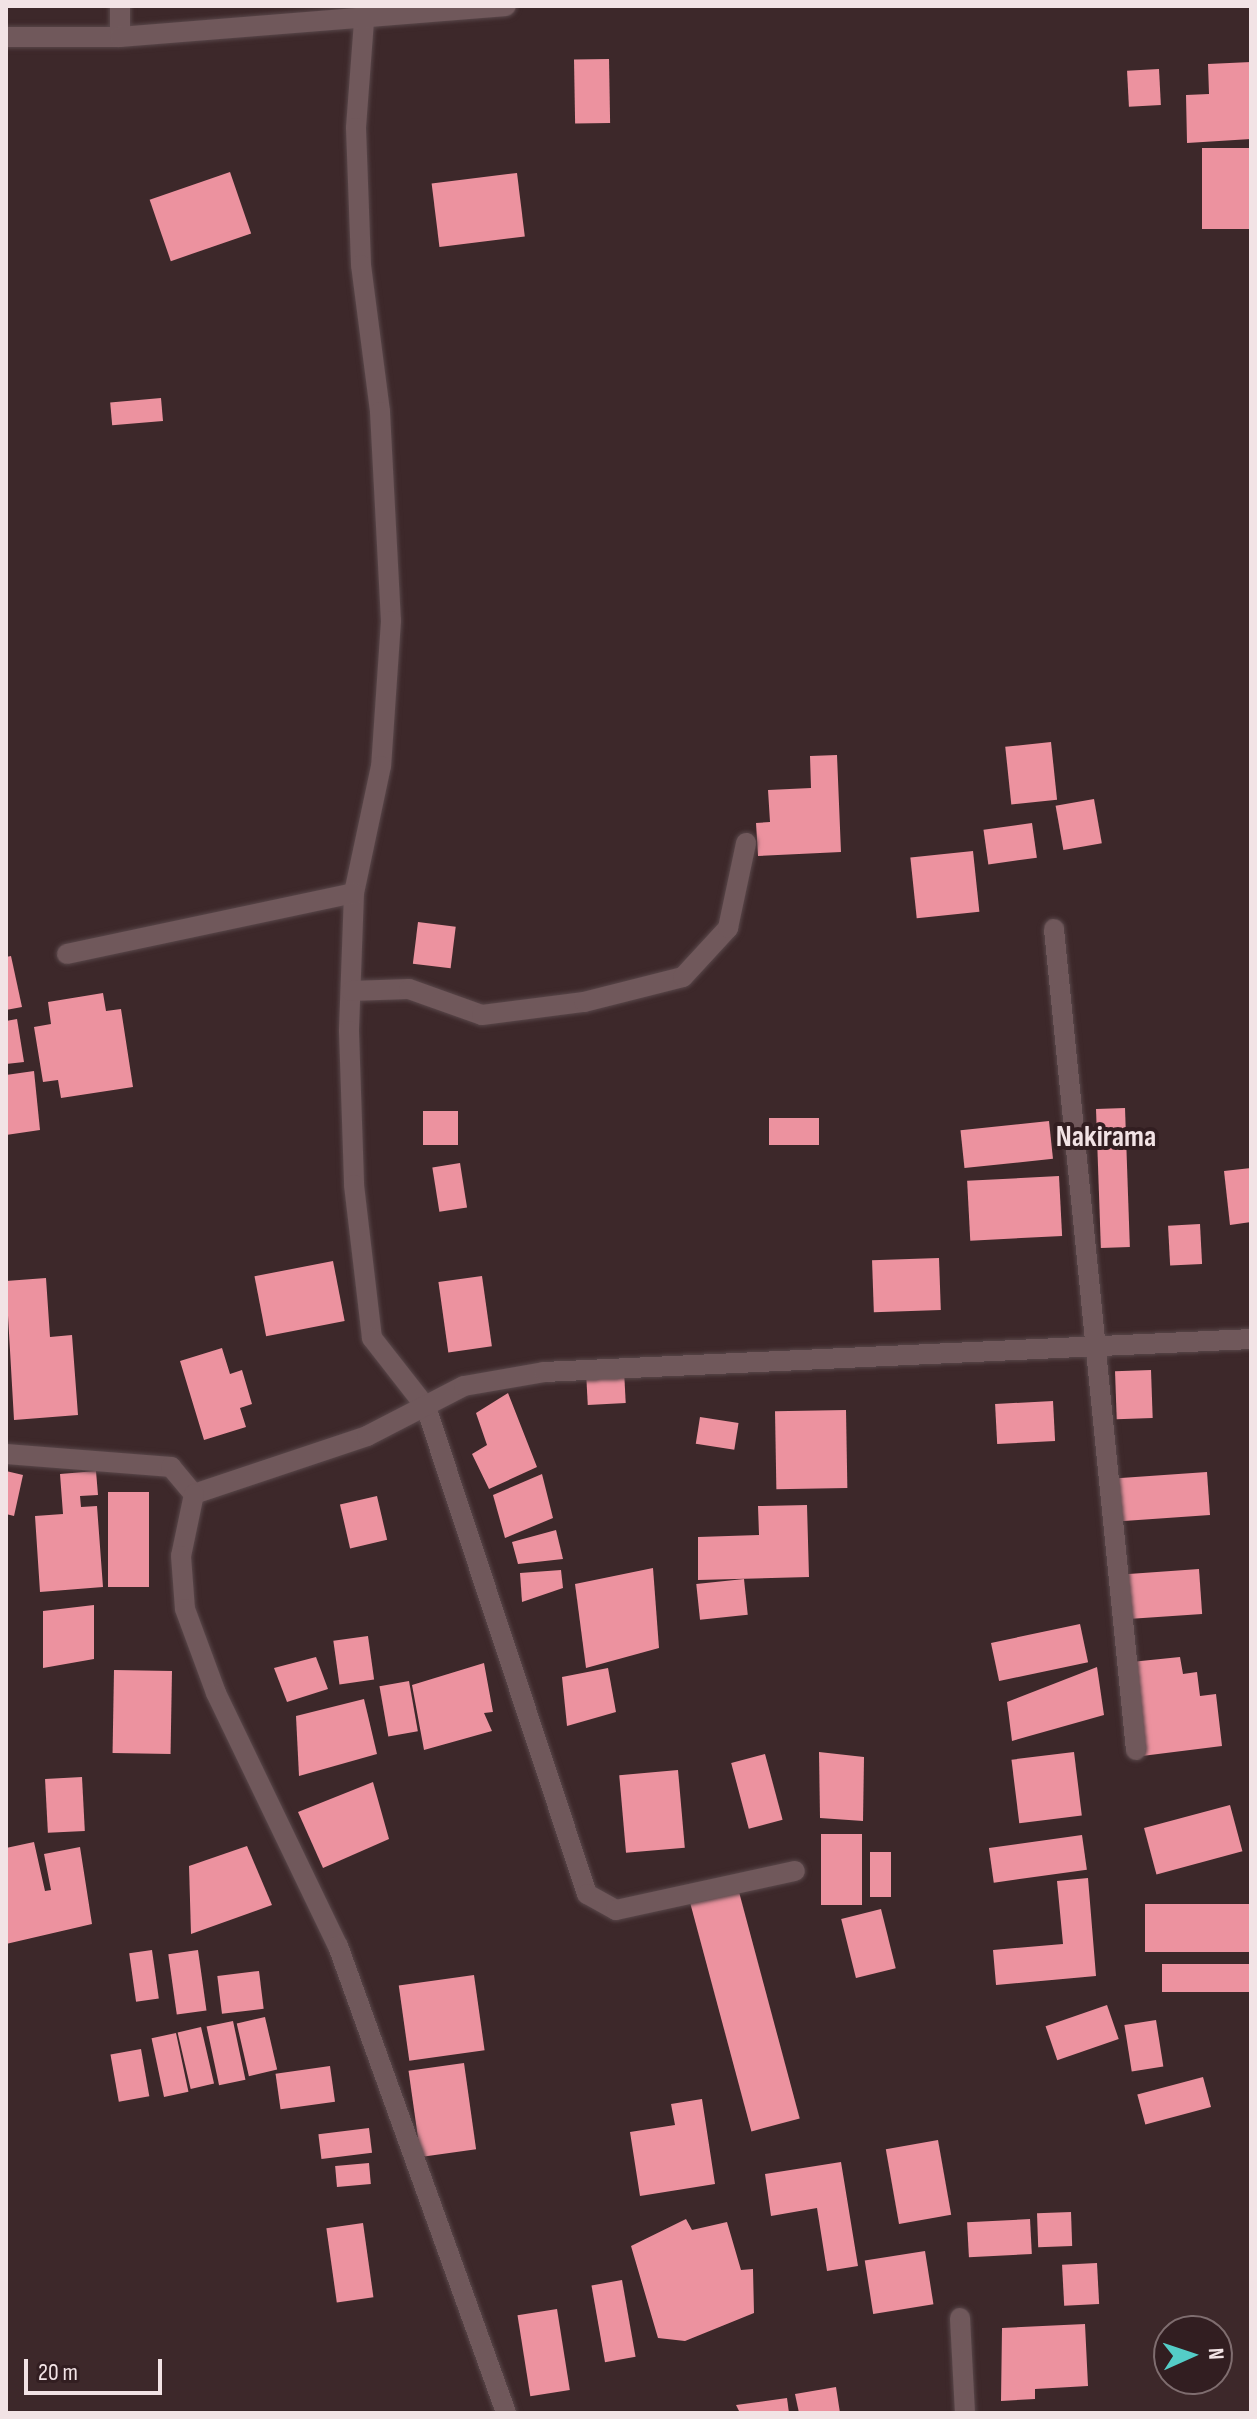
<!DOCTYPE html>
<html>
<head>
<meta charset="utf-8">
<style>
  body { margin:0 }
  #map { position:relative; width:1257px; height:2419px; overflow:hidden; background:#3d282a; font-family:"Sofia Sans Condensed",sans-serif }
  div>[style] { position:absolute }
  .building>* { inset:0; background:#ec929f; transform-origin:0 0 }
  .roads { filter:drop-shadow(0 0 2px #59474a) drop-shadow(0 0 2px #59474a) }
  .minor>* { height:20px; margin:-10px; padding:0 10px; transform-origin:10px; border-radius:10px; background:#70585b }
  span { translate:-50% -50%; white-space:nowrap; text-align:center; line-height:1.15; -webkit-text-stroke:8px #321e21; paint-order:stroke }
  .quarter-label { font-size:30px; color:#f2e3e5; font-weight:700 }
  .frame { position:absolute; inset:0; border:8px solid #f2e3e5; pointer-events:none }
  .north { position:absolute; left:1153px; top:2315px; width:80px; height:80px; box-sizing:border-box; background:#321e21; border:2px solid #7f6d6f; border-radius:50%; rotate:87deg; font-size:22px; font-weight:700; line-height:32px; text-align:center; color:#f2e3e5 }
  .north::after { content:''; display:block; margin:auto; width:28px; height:36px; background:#54cdc7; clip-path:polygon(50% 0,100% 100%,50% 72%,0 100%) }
  .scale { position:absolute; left:24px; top:2359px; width:138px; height:36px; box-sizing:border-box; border:4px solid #f2e3e5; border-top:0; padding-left:10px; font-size:24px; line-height:28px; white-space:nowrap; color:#f2e3e5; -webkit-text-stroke:6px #321e21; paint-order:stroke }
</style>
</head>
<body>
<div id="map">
  <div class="building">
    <i style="left:609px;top:59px;width:64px;height:35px;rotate:89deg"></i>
    <i style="clip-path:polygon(1251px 62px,1251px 139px,1187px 143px,1186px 95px,1209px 94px,1208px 64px)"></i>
    <i style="left:1159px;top:69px;width:36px;height:32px;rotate:87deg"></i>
    <i style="left:1251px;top:148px;width:81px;height:49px;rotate:90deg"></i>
    <i style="left:230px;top:172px;width:65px;height:85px;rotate:71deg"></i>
    <i style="left:517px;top:173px;width:64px;height:86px;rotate:83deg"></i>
    <i style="left:161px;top:398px;width:23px;height:51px;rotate:85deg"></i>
    <i style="left:1051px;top:742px;width:58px;height:46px;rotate:84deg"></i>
    <i style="clip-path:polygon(837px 755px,841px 852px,758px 856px,756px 823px,770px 822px,768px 790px,811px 788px,810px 756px)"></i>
    <i style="left:1094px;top:799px;width:45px;height:39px;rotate:80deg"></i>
    <i style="left:1032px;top:823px;width:35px;height:49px;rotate:82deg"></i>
    <i style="left:973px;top:851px;width:61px;height:63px;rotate:84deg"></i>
    <i style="left:418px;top:922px;width:38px;height:42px;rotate:7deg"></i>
    <i style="clip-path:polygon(11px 956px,22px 1007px,6px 1010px,6px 957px)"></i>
    <i style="clip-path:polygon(103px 993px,106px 1011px,121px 1009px,133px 1087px,61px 1098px,58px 1080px,43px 1082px,34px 1027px,51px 1024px,48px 1002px)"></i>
    <i style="clip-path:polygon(17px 1019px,24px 1062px,6px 1064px,6px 1021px)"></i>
    <i style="clip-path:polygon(34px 1071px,40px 1130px,6px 1135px,6px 1075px)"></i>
    <i style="left:1125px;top:1108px;width:139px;height:29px;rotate:88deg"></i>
    <i style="left:423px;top:1111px;width:35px;height:34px"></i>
    <i style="left:819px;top:1118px;width:27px;height:50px;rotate:90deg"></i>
    <i style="left:1049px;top:1121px;width:38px;height:89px;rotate:84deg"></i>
    <i style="left:460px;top:1163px;width:45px;height:28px;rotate:81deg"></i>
    <i style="clip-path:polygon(1251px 1168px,1251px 1222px,1230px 1225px,1224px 1171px)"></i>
    <i style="left:1059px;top:1176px;width:60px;height:92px;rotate:87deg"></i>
    <i style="left:1200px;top:1224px;width:40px;height:32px;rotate:87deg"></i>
    <i style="left:939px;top:1258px;width:52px;height:67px;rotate:88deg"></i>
    <i style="left:333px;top:1261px;width:61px;height:80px;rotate:79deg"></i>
    <i style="left:482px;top:1276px;width:71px;height:44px;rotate:82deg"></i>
    <i style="clip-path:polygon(46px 1278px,50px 1337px,72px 1335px,78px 1415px,14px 1420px,6px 1281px)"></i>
    <i style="clip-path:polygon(222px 1348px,230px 1374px,242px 1370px,252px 1404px,240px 1408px,246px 1427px,204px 1440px,180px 1361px)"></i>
    <i style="left:624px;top:1370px;width:33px;height:38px;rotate:87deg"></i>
    <i style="left:1151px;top:1370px;width:48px;height:36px;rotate:88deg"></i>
    <i style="clip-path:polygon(508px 1393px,537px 1467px,489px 1489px,472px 1454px,487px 1445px,476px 1413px)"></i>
    <i style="left:1053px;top:1401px;width:40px;height:58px;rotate:87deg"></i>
    <i style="left:846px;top:1410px;width:78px;height:71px;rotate:89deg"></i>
    <i style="left:700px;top:1417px;width:39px;height:27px;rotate:9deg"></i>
    <i style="clip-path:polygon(6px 1471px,23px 1475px,14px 1516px,6px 1514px)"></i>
    <i style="clip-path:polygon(96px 1471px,98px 1495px,80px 1496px,81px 1507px,97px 1506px,103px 1587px,40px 1592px,35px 1516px,63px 1514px,60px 1474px)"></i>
    <i style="left:1207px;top:1472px;width:43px;height:90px;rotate:86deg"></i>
    <i style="clip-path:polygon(542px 1474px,553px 1518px,505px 1538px,493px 1495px)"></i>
    <i style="left:108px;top:1492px;width:41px;height:95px"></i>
    <i style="left:377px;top:1496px;width:45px;height:38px;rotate:77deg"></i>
    <i style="clip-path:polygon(807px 1505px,809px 1577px,698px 1580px,698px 1537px,759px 1535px,758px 1506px)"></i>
    <i style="clip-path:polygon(556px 1530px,563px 1559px,518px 1564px,512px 1542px)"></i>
    <i style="clip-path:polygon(653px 1568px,659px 1648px,586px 1668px,575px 1584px)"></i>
    <i style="left:1199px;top:1569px;width:45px;height:74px;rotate:86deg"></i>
    <i style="clip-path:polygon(561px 1570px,563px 1588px,522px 1602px,520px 1573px)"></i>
    <i style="left:744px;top:1579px;width:36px;height:48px;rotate:84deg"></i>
    <i style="clip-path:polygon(94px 1605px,94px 1659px,43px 1668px,43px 1611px)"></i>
    <i style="left:1080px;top:1624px;width:39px;height:91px;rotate:78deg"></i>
    <i style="left:368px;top:1636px;width:44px;height:35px;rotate:82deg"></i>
    <i style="clip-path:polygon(316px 1657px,328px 1689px,287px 1702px,274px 1668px)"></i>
    <i style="clip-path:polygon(1180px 1657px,1183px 1674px,1197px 1672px,1200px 1696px,1216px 1694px,1222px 1746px,1142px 1756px,1131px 1662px)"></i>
    <i style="clip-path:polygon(484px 1663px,493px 1712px,484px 1713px,492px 1731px,424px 1750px,412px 1685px)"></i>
    <i style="clip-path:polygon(1097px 1667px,1104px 1715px,1012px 1741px,1007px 1702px)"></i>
    <i style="clip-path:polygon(608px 1668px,616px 1712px,567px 1726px,562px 1677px)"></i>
    <i style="left:114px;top:1670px;width:58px;height:83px;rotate:1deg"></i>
    <i style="left:409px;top:1681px;width:51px;height:30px;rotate:80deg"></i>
    <i style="clip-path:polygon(364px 1699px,377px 1754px,299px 1776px,296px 1716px)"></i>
    <i style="clip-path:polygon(819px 1752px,864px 1757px,863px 1821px,820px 1818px)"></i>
    <i style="left:1074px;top:1752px;width:64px;height:63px;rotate:83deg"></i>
    <i style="left:765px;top:1754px;width:68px;height:35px;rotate:75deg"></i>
    <i style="left:678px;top:1770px;width:78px;height:59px;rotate:85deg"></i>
    <i style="left:82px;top:1777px;width:54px;height:37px;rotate:87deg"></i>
    <i style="clip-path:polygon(373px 1782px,389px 1839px,323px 1868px,298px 1812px)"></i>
    <i style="left:1230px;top:1805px;width:48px;height:89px;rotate:75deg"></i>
    <i style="left:862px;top:1834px;width:71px;height:41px;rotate:90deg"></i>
    <i style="left:1082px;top:1835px;width:35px;height:94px;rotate:82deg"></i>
    <i style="clip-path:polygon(34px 1842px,45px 1891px,51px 1890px,44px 1854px,80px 1847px,92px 1924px,6px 1944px,6px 1848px)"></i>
    <i style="clip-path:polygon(247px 1846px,272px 1905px,191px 1934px,189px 1866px)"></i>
    <i style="left:870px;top:1852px;width:21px;height:45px"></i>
    <i style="left:735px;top:1877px;width:250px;height:50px;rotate:75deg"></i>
    <i style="clip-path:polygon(1088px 1878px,1096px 1976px,996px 1985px,993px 1950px,1063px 1944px,1057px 1881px)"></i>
    <i style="left:1251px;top:1904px;width:48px;height:106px;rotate:90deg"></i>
    <i style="left:881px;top:1909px;width:61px;height:41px;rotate:76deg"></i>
    <i style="left:152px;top:1950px;width:49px;height:23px;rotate:82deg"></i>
    <i style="left:198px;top:1950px;width:61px;height:30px;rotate:82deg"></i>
    <i style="left:1251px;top:1964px;width:28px;height:89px;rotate:90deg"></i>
    <i style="left:259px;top:1971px;width:38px;height:42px;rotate:83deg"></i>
    <i style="left:474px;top:1975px;width:76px;height:76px;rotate:82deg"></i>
    <i style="left:1107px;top:2005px;width:36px;height:65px;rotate:71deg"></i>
    <i style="left:265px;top:2017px;width:54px;height:29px;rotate:77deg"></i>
    <i style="left:1156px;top:2020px;width:47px;height:32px;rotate:81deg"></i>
    <i style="left:233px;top:2021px;width:60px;height:27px;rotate:78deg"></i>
    <i style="left:201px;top:2027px;width:58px;height:24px;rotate:77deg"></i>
    <i style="left:176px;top:2033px;width:60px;height:25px;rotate:78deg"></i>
    <i style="left:141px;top:2049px;width:48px;height:31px;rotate:80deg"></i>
    <i style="left:464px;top:2063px;width:87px;height:56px;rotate:82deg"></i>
    <i style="left:330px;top:2066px;width:36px;height:55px;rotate:82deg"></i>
    <i style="left:1203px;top:2077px;width:31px;height:68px;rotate:75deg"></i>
    <i style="clip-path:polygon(702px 2099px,715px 2184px,640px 2196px,630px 2132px,675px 2125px,671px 2104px)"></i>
    <i style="left:369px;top:2128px;width:25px;height:51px;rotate:83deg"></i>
    <i style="left:938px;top:2140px;width:76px;height:53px;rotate:80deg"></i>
    <i style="clip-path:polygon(841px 2162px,858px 2266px,827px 2271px,817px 2208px,771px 2216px,765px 2174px)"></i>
    <i style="left:369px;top:2163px;width:21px;height:34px;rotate:85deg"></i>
    <i style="left:1071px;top:2212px;width:34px;height:34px;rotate:88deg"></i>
    <i style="clip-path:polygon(686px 2219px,692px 2230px,727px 2222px,741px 2270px,753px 2269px,754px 2313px,685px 2341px,658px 2338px,631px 2246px)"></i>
    <i style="left:1030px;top:2219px;width:35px;height:63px;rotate:87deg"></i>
    <i style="left:363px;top:2223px;width:75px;height:37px;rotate:82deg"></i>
    <i style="left:925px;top:2251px;width:54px;height:61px;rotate:81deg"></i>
    <i style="left:1097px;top:2263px;width:41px;height:35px;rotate:87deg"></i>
    <i style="left:622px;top:2280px;width:78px;height:31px;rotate:80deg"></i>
    <i style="left:557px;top:2309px;width:82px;height:40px;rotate:81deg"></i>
    <i style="clip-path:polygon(1085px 2324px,1088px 2386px,1035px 2389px,1035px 2399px,1001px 2401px,1002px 2328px)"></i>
    <i style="clip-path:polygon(836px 2387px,840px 2413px,799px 2413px,795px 2394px)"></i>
    <i style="clip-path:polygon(787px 2398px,789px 2413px,740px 2413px,736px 2405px)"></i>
  </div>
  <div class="roads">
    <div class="minor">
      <i style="left:120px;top:6px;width:31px;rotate:90deg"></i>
      <i style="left:364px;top:21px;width:107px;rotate:94.3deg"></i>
      <i style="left:356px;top:128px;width:137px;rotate:87.9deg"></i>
      <i style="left:361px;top:265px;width:148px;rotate:82.6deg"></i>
      <i style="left:380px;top:412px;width:209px;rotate:87deg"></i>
      <i style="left:391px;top:621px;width:145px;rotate:93.9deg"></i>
      <i style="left:381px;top:766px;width:130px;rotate:102deg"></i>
      <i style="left:354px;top:893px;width:138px;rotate:92.1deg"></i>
      <i style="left:349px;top:1031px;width:154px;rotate:88.1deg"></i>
      <i style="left:354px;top:1185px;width:154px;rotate:83.3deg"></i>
      <i style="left:372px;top:1338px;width:88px;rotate:52deg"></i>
      <i style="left:426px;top:1407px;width:513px;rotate:71.71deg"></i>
      <i style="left:587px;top:1894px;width:33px;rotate:29deg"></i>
      <i style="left:616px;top:1910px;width:183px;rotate:-12.3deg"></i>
      <i style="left:6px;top:37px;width:114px"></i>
      <i style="left:120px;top:37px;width:387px;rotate:-4.6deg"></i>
      <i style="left:1054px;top:929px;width:825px;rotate:84.3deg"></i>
      <i style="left:67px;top:954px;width:293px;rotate:-12deg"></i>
      <i style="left:351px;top:991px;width:58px;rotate:-2deg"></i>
      <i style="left:409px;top:989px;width:77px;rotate:19.6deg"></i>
      <i style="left:482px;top:1015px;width:103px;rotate:-7.3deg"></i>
      <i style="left:584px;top:1002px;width:102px;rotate:-14.2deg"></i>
      <i style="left:683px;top:977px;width:67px;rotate:-47.4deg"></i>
      <i style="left:728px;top:928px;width:87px;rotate:-78deg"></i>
      <i style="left:6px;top:1454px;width:166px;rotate:4.5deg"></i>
      <i style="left:171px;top:1467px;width:35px;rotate:50deg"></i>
      <i style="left:194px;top:1494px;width:182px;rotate:-18.5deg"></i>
      <i style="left:367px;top:1436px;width:109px;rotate:-27.3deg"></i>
      <i style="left:464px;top:1386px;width:81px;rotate:-9.9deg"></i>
      <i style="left:544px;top:1372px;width:708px;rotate:-2.67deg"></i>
      <i style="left:194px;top:1494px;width:63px;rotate:101.8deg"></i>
      <i style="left:181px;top:1556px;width:53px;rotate:85.7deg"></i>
      <i style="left:185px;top:1609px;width:90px;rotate:69.7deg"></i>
      <i style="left:216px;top:1693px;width:281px;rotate:64.3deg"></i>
      <i style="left:338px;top:1946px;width:496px;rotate:70.2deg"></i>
      <i style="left:960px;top:2318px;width:95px;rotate:87deg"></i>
    </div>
  </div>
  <div class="quarter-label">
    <span style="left:1106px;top:1137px">Nakirama</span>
  </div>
  <div class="frame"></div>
  <div class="north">N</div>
  <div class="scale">20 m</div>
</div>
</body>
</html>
